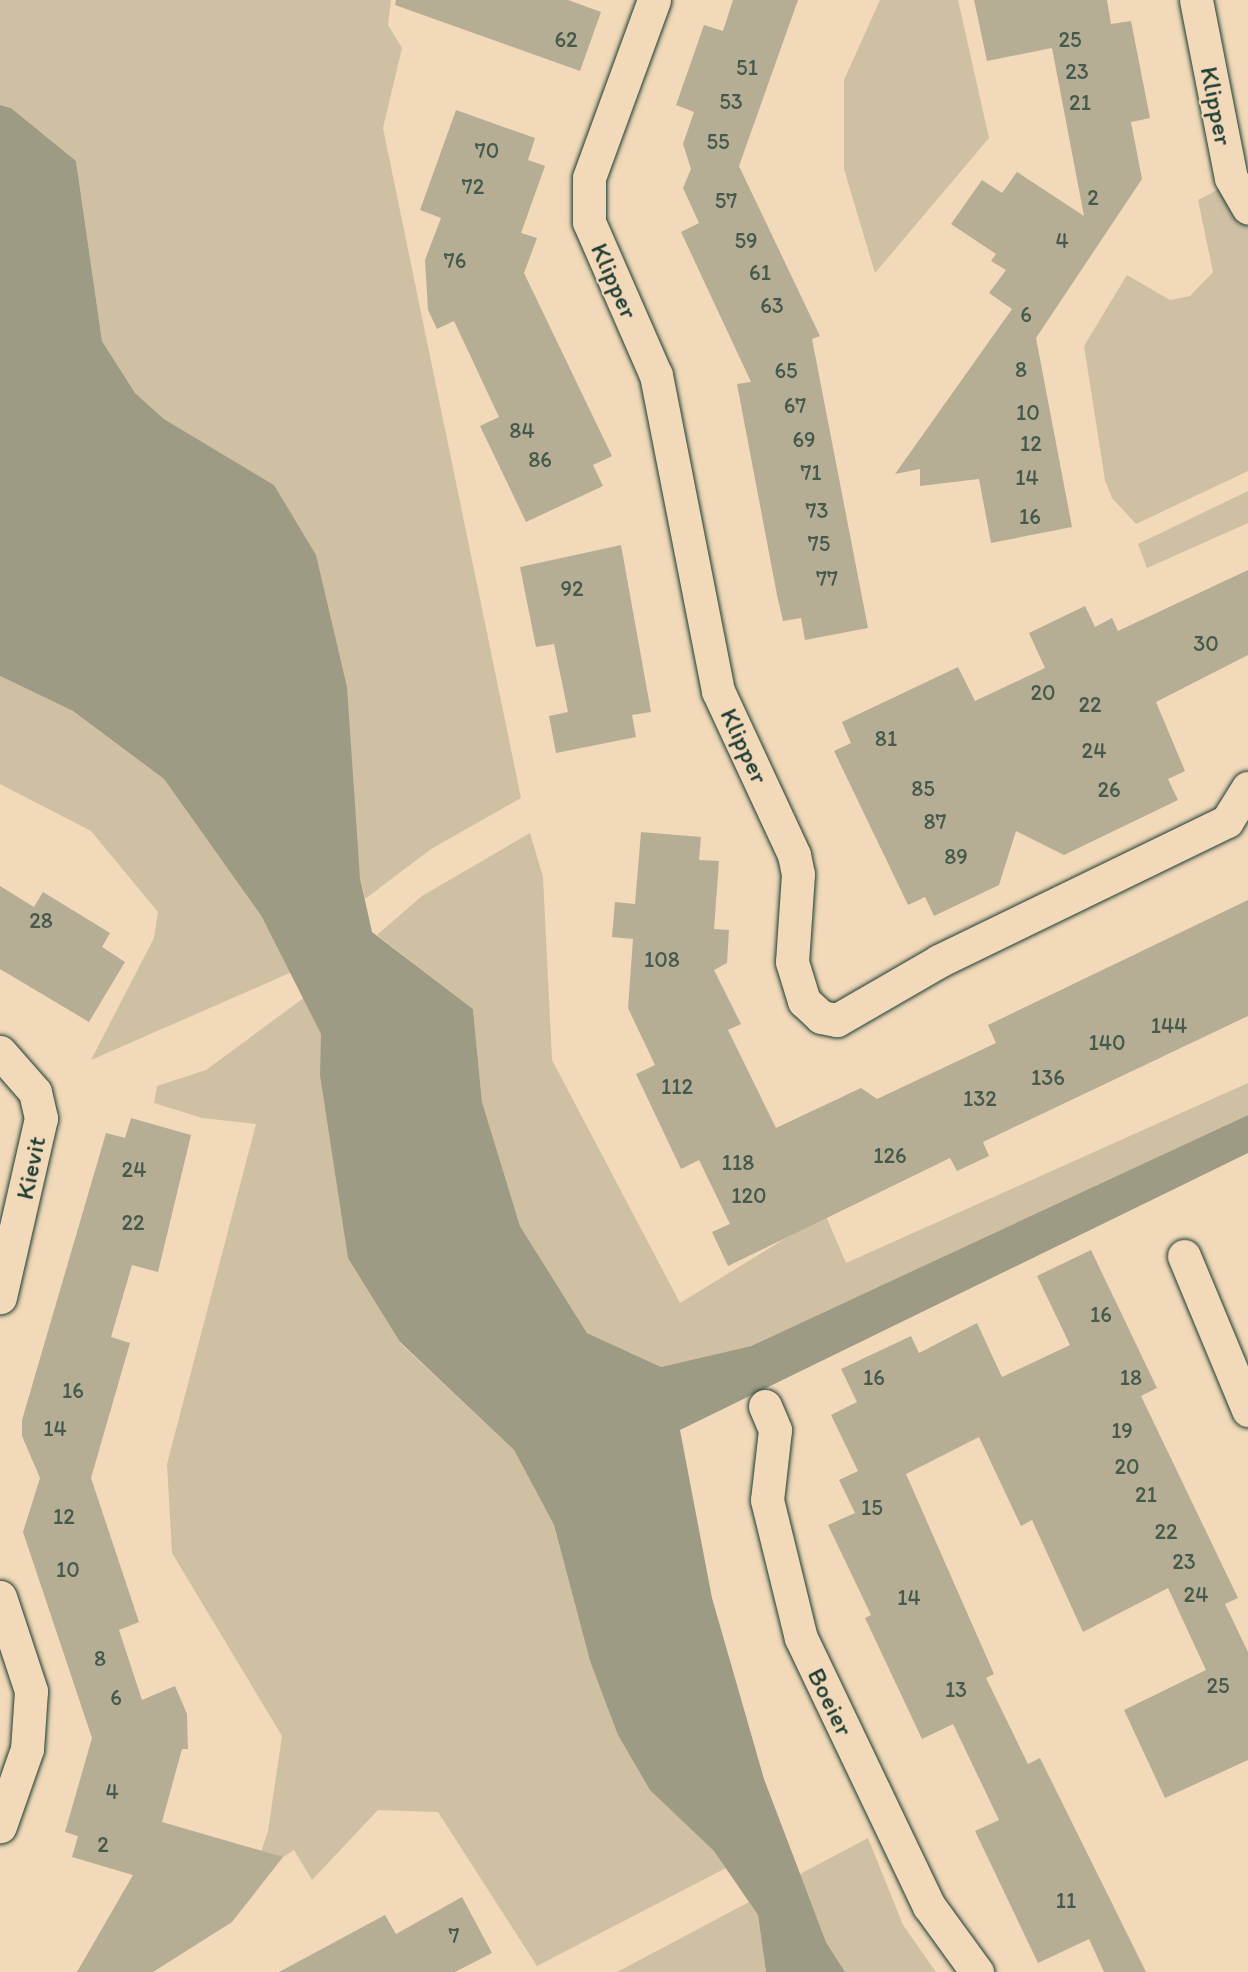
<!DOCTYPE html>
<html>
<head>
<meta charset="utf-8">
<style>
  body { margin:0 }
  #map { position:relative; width:1248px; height:1972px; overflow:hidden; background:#f1d9b9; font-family:Itim,sans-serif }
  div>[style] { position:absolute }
  .green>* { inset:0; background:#cfc0a3 }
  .water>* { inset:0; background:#9e9b84 }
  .building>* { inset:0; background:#b6ae94 }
  .roads { filter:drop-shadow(0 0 2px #1f3d34) drop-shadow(0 0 2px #1f3d34) }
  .minor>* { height:33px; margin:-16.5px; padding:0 16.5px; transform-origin:16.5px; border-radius:16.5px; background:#f1d9b9 }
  span { translate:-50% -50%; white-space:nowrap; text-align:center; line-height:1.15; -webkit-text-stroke:4.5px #f1d9b9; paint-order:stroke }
  .number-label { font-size:22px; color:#45594c }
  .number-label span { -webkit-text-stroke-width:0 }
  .street-label { font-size:26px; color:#1f3d34 }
</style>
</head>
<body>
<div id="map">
  <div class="green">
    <i style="clip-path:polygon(0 0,391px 0,388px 25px,402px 48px,383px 128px,521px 798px,431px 849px,365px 899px,274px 485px,164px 419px,135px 393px,102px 341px,76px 161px,11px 108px,0 105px)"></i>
    <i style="clip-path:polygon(880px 0,958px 0,989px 138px,875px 273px,844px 169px,844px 80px)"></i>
    <i style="clip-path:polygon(1219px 189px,1248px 227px,1248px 471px,1136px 524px,1112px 498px,1105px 480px,1084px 346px,1127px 275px,1170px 300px,1190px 296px,1213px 272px,1198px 200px)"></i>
    <i style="clip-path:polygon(1248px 491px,1248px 523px,1147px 568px,1138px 544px)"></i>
    <i style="clip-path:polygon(0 676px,73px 711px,164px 779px,262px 917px,292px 972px,91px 1060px,154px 938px,158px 912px,91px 831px,0 784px)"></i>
    <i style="clip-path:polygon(530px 833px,543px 877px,552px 1060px,680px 1303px,825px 1214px,846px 1263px,1248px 1083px,1248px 1115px,751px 1346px,661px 1367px,587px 1333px,520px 1226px,482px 1102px,473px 1009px,377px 935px,422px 896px)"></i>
    <i style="clip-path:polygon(305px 997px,321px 1034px,326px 1101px,400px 1343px,514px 1450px,554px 1525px,590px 1661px,726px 1868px,537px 1966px,438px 1812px,378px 1810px,312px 1880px,294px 1850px,253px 1877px,268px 1831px,282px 1736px,172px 1553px,167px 1464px,256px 1124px,202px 1118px,154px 1103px,157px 1086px,206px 1070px)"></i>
    <i style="clip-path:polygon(868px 1838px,903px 1925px,936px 1972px,845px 1972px,826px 1942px,800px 1874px)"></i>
    <i style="clip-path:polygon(749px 1902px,758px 1915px,766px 1972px,617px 1972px)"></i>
  </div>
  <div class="water">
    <i style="clip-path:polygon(0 105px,11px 108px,76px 161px,102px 341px,135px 393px,164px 419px,274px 485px,316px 555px,347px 687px,360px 878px,372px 932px,473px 1009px,482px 1102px,520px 1226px,587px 1333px,661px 1367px,751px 1346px,1248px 1115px,1248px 1153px,680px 1430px,712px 1598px,764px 1779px,826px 1942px,845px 1972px,766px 1972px,758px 1915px,714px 1851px,650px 1790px,618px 1735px,590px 1661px,554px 1525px,514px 1450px,400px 1342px,348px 1258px,320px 1075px,321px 1034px,262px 917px,164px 779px,73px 711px,0 676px)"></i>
  </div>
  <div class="building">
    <i style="clip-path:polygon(396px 0,568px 0,601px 12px,580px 71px,395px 5px)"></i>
    <i style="clip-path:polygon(733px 0,798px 0,739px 166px,820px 336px,812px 339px,868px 628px,805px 640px,801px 618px,783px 621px,777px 595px,737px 384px,751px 382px,681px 232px,699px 223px,683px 188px,691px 169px,683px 144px,694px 112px,676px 105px,704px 25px,723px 31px)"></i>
    <i style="clip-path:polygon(974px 0,1107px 0,1111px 24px,1131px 21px,1150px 118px,1131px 122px,1142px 179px,1036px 338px,1072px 527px,991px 543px,979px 479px,920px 486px,920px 469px,895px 474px,1012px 309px,989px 293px,1006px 270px,991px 261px,996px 254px,951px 224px,982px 180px,1002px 193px,1017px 172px,1084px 216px,1052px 48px,987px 61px)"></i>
    <i style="clip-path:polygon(456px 110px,535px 138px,528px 160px,545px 166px,521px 233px,537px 238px,524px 273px,612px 456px,593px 465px,603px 486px,526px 522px,480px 426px,499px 417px,454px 321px,437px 329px,428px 310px,425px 260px,441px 218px,420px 210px)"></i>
    <i style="clip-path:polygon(621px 545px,651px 712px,632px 715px,636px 737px,556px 753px,549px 716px,568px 712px,554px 644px,536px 647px,520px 567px)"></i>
    <i style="clip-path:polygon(1248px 570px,1248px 655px,1156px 702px,1185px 771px,1168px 779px,1178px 800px,1064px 855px,1016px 831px,999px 885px,934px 916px,925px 897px,908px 905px,834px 751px,851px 743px,842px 722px,958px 667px,975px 701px,1045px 668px,1029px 633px,1085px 606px,1095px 627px,1112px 618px,1118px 631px)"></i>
    <i style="clip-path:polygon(641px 832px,701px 837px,699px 860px,719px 861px,714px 929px,729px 930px,727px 963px,714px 970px,741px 1024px,728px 1030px,776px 1128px,861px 1088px,877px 1099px,996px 1043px,988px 1025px,1248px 900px,1248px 1016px,983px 1142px,989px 1156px,957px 1171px,950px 1158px,728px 1266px,712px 1232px,730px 1224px,699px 1160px,681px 1169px,636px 1074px,655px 1065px,628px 1008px,633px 939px,612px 937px,615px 902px,635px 904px)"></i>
    <i style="clip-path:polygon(0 886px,34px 907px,43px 892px,110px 933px,102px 947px,125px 962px,89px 1022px,0 969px)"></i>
    <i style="clip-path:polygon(131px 1118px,191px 1135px,158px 1272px,132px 1265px,111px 1337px,130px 1343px,91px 1478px,139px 1622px,119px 1630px,142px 1700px,175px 1686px,187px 1714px,188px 1749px,182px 1749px,162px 1822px,283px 1857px,232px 1922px,153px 1972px,77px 1972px,133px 1875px,72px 1857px,78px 1836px,65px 1832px,92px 1738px,23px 1532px,40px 1478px,22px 1436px,22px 1420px,106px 1133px,125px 1138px)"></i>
    <i style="clip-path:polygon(1091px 1250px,1157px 1388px,1141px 1396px,1238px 1598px,1225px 1604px,1248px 1652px,1248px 1760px,1165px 1798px,1124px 1710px,1206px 1670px,1168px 1588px,1083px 1632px,1032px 1520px,1021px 1526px,979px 1437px,906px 1474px,994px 1674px,986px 1678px,1028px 1764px,1040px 1758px,1146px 1972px,1104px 1972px,1089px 1939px,1038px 1963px,975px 1831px,999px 1820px,953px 1724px,922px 1739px,865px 1618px,871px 1615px,828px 1525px,855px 1513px,839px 1480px,858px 1471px,831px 1415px,857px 1402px,841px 1369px,911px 1336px,919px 1353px,977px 1323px,1002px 1377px,1070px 1345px,1037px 1276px)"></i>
    <i style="clip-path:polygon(462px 1897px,492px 1953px,455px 1972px,279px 1972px,385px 1915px,396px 1934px)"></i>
  </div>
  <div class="roads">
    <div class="minor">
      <i style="left:654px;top:0;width:189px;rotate:110.1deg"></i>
      <i style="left:589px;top:178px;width:44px;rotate:90deg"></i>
      <i style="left:589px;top:222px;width:167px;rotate:66.4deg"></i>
      <i style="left:656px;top:375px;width:322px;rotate:78.9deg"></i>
      <i style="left:718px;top:691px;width:181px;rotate:65.1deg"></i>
      <i style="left:794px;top:855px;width:19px;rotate:78deg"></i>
      <i style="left:798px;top:874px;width:88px;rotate:93.9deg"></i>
      <i style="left:792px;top:962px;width:41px;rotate:72.9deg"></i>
      <i style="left:804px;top:1001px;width:23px;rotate:43deg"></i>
      <i style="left:821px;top:1017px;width:16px;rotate:11deg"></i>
      <i style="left:837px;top:1020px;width:118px;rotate:-30deg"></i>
      <i style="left:939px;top:961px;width:320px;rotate:-25.9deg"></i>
      <i style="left:1227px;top:821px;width:39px;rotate:-58deg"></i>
      <i style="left:1196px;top:0;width:181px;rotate:78.9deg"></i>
      <i style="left:1231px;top:178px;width:34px;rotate:60deg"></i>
      <i style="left:0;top:1052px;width:53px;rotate:48.8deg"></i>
      <i style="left:35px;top:1092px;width:27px;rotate:77deg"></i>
      <i style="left:41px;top:1118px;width:184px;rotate:102.9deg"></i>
      <i style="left:1184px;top:1256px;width:167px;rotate:67.4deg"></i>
      <i style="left:765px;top:1406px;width:26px;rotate:67deg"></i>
      <i style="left:775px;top:1430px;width:70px;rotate:96.5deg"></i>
      <i style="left:767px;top:1500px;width:142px;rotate:76.2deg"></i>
      <i style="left:801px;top:1638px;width:297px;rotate:64.5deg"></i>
      <i style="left:929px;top:1906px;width:82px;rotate:54deg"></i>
      <i style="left:0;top:1597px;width:99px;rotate:71.7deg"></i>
      <i style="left:31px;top:1691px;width:58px;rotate:93.9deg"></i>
      <i style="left:27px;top:1749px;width:82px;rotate:109.3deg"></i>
    </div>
  </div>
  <div class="number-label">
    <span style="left:566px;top:40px">62</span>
    <span style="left:1070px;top:40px">25</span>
    <span style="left:747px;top:68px">51</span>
    <span style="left:1077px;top:72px">23</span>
    <span style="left:731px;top:102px">53</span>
    <span style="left:1080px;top:103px">21</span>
    <span style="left:718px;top:142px">55</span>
    <span style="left:487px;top:151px">70</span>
    <span style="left:473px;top:187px">72</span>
    <span style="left:1093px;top:198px">2</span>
    <span style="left:726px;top:201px">57</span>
    <span style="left:746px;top:241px">59</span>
    <span style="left:1062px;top:241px">4</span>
    <span style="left:455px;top:261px">76</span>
    <span style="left:760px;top:273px">61</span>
    <span style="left:772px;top:306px">63</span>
    <span style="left:1026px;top:315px">6</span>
    <span style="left:1021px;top:370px">8</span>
    <span style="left:786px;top:371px">65</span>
    <span style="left:795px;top:406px">67</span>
    <span style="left:1028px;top:413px">10</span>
    <span style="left:522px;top:431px">84</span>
    <span style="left:804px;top:440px">69</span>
    <span style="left:1031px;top:444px">12</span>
    <span style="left:540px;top:460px">86</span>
    <span style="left:811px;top:473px">71</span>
    <span style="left:1027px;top:478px">14</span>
    <span style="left:817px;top:511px">73</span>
    <span style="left:1030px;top:517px">16</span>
    <span style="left:819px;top:544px">75</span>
    <span style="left:827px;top:579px">77</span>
    <span style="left:572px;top:589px">92</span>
    <span style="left:1206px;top:644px">30</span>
    <span style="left:1043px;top:693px">20</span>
    <span style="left:1090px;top:705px">22</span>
    <span style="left:886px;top:739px">81</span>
    <span style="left:1094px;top:751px">24</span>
    <span style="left:923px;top:789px">85</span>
    <span style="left:1109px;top:790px">26</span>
    <span style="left:935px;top:822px">87</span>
    <span style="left:956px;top:857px">89</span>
    <span style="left:41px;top:921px">28</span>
    <span style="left:662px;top:960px">108</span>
    <span style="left:1169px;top:1026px">144</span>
    <span style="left:1107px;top:1043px">140</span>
    <span style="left:1048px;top:1078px">136</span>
    <span style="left:677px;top:1087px">112</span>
    <span style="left:980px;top:1099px">132</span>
    <span style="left:890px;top:1156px">126</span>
    <span style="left:738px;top:1163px">118</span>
    <span style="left:134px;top:1170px">24</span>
    <span style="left:749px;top:1196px">120</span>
    <span style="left:133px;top:1223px">22</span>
    <span style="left:1101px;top:1315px">16</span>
    <span style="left:874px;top:1378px">16</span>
    <span style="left:1131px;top:1378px">18</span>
    <span style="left:73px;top:1391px">16</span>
    <span style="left:55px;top:1429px">14</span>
    <span style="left:1122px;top:1431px">19</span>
    <span style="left:1127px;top:1467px">20</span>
    <span style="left:1146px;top:1495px">21</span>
    <span style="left:872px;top:1508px">15</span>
    <span style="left:64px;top:1517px">12</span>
    <span style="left:1166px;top:1532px">22</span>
    <span style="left:1184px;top:1562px">23</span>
    <span style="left:68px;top:1570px">10</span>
    <span style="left:1196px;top:1595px">24</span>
    <span style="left:909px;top:1598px">14</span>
    <span style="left:100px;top:1659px">8</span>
    <span style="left:1218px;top:1686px">25</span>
    <span style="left:956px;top:1690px">13</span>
    <span style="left:116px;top:1698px">6</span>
    <span style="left:112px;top:1792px">4</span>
    <span style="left:103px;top:1845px">2</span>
    <span style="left:1066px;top:1901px">11</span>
    <span style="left:454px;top:1936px">7</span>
  </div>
  <div class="street-label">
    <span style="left:1216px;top:106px;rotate:79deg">Klipper</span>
    <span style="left:614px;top:281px;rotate:66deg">Klipper</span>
    <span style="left:744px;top:746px;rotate:65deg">Klipper</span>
    <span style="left:31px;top:1168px;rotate:-78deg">Kievit</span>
    <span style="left:830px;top:1702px;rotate:64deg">Boeier</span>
  </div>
</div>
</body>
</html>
